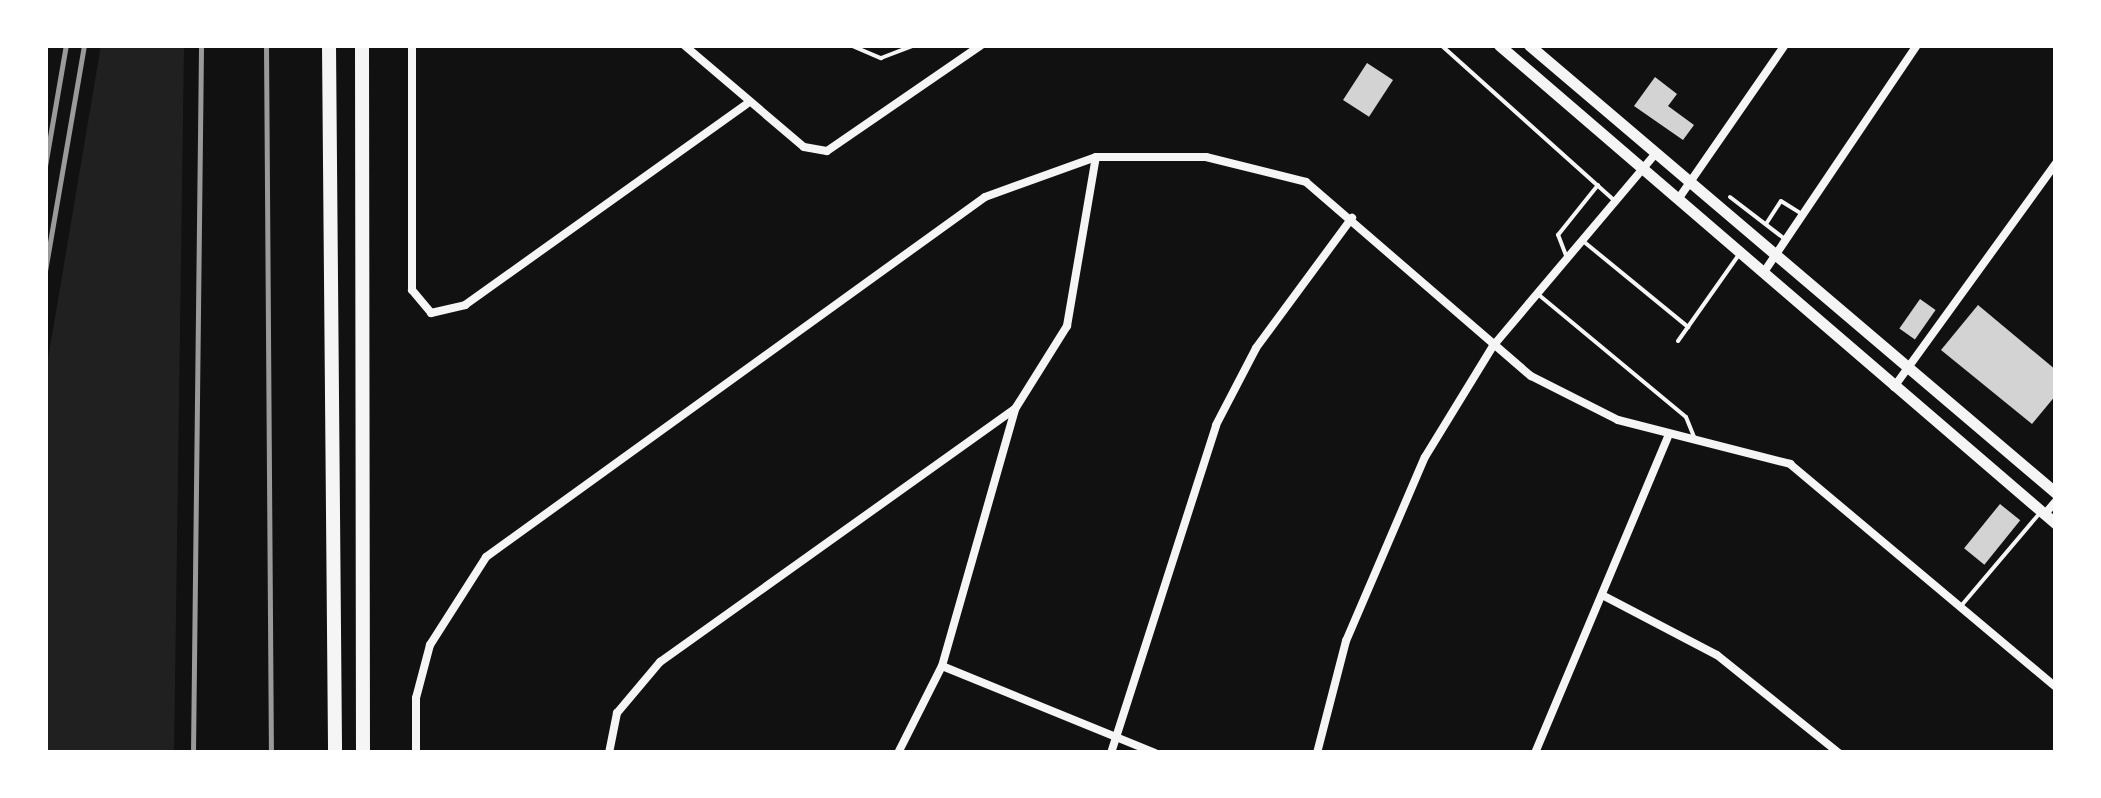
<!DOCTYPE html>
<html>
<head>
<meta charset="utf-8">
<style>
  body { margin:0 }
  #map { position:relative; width:2101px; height:798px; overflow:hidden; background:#111; font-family:Mulish,sans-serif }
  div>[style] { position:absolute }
  .green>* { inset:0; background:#202020 }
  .building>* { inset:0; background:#d3d3d3; transform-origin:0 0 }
  .service>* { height:4px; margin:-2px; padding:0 2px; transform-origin:2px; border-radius:2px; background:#f5f5f5 }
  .minor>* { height:8px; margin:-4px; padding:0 4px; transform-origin:4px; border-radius:4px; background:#f5f5f5 }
  .secondary>* { height:11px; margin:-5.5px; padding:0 5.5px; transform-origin:5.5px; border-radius:5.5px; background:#f5f5f5 }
  .motorway>* { height:14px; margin:-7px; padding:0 7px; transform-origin:7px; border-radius:7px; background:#f5f5f5 }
  .rail>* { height:5px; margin:-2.5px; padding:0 2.5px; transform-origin:2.5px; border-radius:2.5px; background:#9a9a9a }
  span { translate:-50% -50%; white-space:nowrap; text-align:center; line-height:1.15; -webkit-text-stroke:8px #fff; paint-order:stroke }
  .frame { position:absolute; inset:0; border:48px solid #fff; pointer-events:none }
</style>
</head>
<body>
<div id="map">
  <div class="green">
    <i style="clip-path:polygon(101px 45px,184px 45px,174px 753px,45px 753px,45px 377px)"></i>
  </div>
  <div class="building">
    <i style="left:1367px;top:63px;width:31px;height:44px;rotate:33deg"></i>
    <i style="clip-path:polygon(1655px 77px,1677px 94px,1668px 106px,1694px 125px,1683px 140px,1634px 106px)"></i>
    <i style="left:1920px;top:299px;width:19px;height:36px;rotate:35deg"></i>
    <i style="clip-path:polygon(1978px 305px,2056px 370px,2056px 395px,2032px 424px,1941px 350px)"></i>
    <i style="left:2000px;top:504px;width:26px;height:57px;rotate:39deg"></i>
  </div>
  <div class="service">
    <i style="left:850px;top:45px;width:34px;rotate:23deg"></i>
    <i style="left:881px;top:58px;width:36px;rotate:-21deg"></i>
    <i style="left:1441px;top:45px;width:234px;rotate:41.9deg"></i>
    <i style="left:1730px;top:197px;width:71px;rotate:37.5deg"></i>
    <i style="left:1766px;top:224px;width:27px;rotate:-57deg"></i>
    <i style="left:1781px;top:201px;width:22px;rotate:32deg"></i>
    <i style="left:1583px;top:241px;width:136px;rotate:39.3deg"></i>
    <i style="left:1567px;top:258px;width:25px;rotate:-111deg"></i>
    <i style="left:1558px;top:235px;width:64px;rotate:-51.3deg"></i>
    <i style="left:1539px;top:295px;width:191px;rotate:39.7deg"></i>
    <i style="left:1686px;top:417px;width:24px;rotate:68deg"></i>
    <i style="left:1678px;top:341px;width:104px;rotate:-54.8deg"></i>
    <i style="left:1961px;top:606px;width:121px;rotate:-49.7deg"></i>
  </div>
  <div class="minor">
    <i style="left:412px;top:45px;width:245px;rotate:90deg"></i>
    <i style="left:412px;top:290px;width:30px;rotate:50deg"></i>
    <i style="left:431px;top:313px;width:35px;rotate:-13deg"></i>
    <i style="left:465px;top:305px;width:346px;rotate:-35.5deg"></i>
    <i style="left:684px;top:45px;width:157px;rotate:40.4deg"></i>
    <i style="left:804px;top:147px;width:23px;rotate:10deg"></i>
    <i style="left:827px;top:151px;width:187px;rotate:-34.5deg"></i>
    <i style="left:1679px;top:198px;width:186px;rotate:-55.3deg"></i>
    <i style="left:1764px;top:272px;width:274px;rotate:-56deg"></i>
    <i style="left:1894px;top:387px;width:276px;rotate:-54.1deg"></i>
    <i style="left:2044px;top:515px;width:18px;rotate:-49deg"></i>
    <i style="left:1604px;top:596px;width:127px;rotate:27.6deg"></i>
    <i style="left:1717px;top:655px;width:156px;rotate:38.8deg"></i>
    <i style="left:942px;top:666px;width:230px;rotate:22.2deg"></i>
    <i style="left:416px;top:753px;width:55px;rotate:-90deg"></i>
    <i style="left:416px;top:698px;width:55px;rotate:-75.2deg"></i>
    <i style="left:430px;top:645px;width:104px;rotate:-57.5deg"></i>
    <i style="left:486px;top:557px;width:615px;rotate:-35.81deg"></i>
    <i style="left:985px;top:197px;width:118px;rotate:-19.8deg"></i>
    <i style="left:1096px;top:157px;width:110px"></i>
    <i style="left:1206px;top:157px;width:103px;rotate:14deg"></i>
    <i style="left:1306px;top:182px;width:297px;rotate:40.8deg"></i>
    <i style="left:1531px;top:376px;width:97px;rotate:26.8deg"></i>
    <i style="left:1618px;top:420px;width:178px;rotate:14.3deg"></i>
    <i style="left:1790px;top:464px;width:347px;rotate:40deg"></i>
    <i style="left:609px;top:753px;width:41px;rotate:-78.7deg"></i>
    <i style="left:617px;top:713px;width:67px;rotate:-49.9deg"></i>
    <i style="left:660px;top:662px;width:436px;rotate:-35.5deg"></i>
    <i style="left:1015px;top:409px;width:98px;rotate:-57.9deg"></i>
    <i style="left:1067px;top:326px;width:171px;rotate:-80.3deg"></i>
    <i style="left:898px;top:753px;width:97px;rotate:-63.2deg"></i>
    <i style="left:942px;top:666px;width:267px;rotate:-74.1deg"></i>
    <i style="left:1111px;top:753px;width:344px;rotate:-72.2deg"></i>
    <i style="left:1216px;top:425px;width:87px;rotate:-62.5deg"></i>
    <i style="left:1256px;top:348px;width:162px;rotate:-53.6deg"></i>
    <i style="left:1317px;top:753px;width:116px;rotate:-75.5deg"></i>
    <i style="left:1346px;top:641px;width:200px;rotate:-66.8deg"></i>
    <i style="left:1425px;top:457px;width:130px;rotate:-58.5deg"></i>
    <i style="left:1493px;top:346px;width:253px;rotate:-49.8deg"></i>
    <i style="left:1535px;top:753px;width:346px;rotate:-67.2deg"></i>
  </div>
  <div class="secondary">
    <i style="left:1499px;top:45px;width:735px;rotate:40.69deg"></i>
    <i style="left:1529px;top:45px;width:692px;rotate:40.37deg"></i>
  </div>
  <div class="motorway">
    <i style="left:329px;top:45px;width:708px;rotate:89.51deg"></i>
    <i style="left:362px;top:45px;width:708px;rotate:89.92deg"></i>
  </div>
  <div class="rail">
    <i style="left:266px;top:45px;width:708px;rotate:89.6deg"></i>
    <i style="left:45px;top:166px;width:123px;rotate:-80.2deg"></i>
    <i style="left:45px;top:271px;width:229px;rotate:-80.2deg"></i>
    <i style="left:193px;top:753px;width:708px;rotate:-89.35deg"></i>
  </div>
  <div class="frame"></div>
</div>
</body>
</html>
